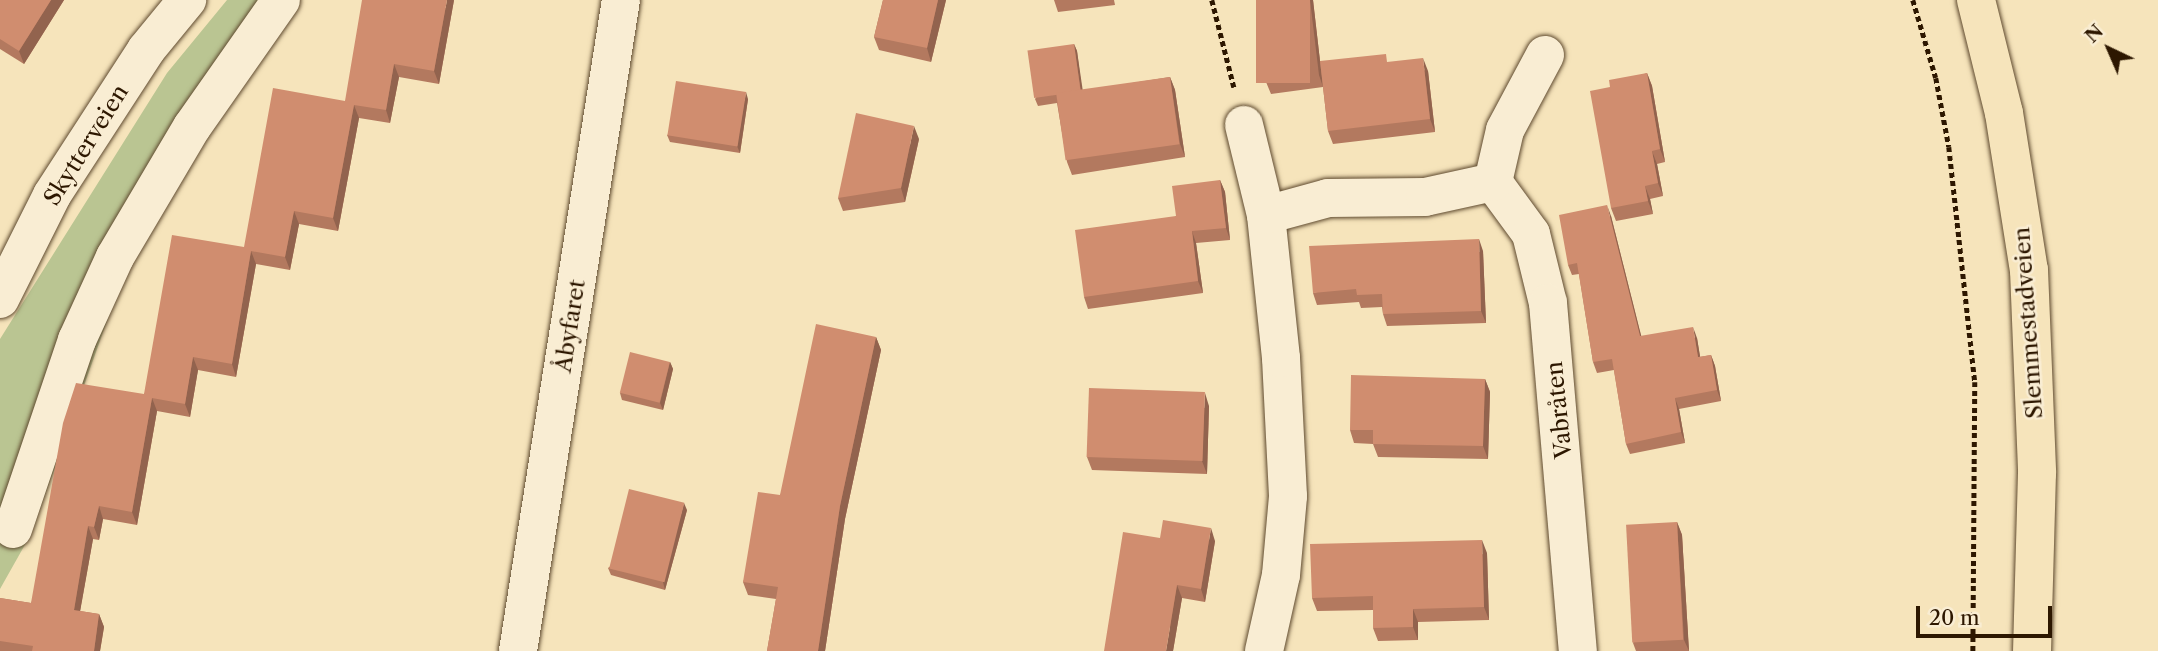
<!DOCTYPE html>
<html>
<head>
<meta charset="utf-8">
<style>
  body { margin:0 }
  #map { position:relative; width:2158px; height:651px; overflow:hidden; background:#f6e4bb; font-family:"Libre Caslon Text",serif }
  div>[style] { position:absolute }
  .green>* { inset:0; background:#bac592 }
  .path>* { height:4.5px; margin-top:-2.25px; transform-origin:0; background:repeating-linear-gradient(90deg,#2d1700 0 5px,transparent 0 8.5px) }
  .roads { filter:drop-shadow(0 0 2px #5f4a2f) drop-shadow(0 0 2px #5f4a2f) }
  .minor>* { height:38px; margin:-19px; padding:0 19px; transform-origin:19px; border-radius:19px; background:#f9edd3 }
  .major>* { height:38px; margin:-19px; padding:0 19px; transform-origin:19px; border-radius:19px; background:#f6e4bb }
  .wall>* { inset:0; background:#b3795f }
  .shaded-wall>* { inset:0; background:#92634e }
  .building>* { inset:0; background:#d08d6f; transform-origin:0 0 }
  span { translate:-50% -50%; white-space:nowrap; text-align:center; line-height:1.15; -webkit-text-stroke:5px #f9edd3; paint-order:stroke }
  .street-label { font-size:23px; color:#2d1700 }
  .north { position:absolute; left:2074px; top:14px; width:70px; height:70px; -webkit-text-stroke:5px #f9edd3; paint-order:stroke; rotate:316deg; font-size:19px; font-weight:700; line-height:28px; text-align:center; color:#2d1700 }
  .north::after { content:''; display:block; margin:auto; width:24px; height:32px; background:#2d1700; clip-path:polygon(50% 0,100% 100%,50% 72%,0 100%) }
  .scale { position:absolute; left:1916px; top:606px; width:136px; height:32px; box-sizing:border-box; border:4px solid #2d1700; border-top:0; padding-left:9px; font-size:21px; line-height:24px; white-space:nowrap; color:#2d1700; -webkit-text-stroke:5px #f9edd3; paint-order:stroke }
</style>
</head>
<body>
<div id="map">
  <div class="green">
    <i style="clip-path:polygon(227px 0,267px 0,152px 195px,31px 534px,0 589px,0 339px,167px 73px)"></i>
  </div>
  <div class="path">
    <i style="left:1212px;top:0;width:90px;rotate:75.8deg"></i>
    <i style="left:1913px;top:0;width:81px;rotate:73.6deg"></i>
    <i style="left:1936px;top:78px;width:70px;rotate:79.3deg"></i>
    <i style="left:1949px;top:147px;width:236px;rotate:83.7deg"></i>
    <i style="left:1975px;top:382px;width:269px;rotate:90.4deg"></i>
  </div>
  <div class="roads">
    <div class="minor">
      <i style="left:1244px;top:125px;width:93px;rotate:76.3deg"></i>
      <i style="left:1493px;top:182px;width:64px;rotate:53.8deg"></i>
      <i style="left:1531px;top:234px;width:71px;rotate:76.2deg"></i>
      <i style="left:1548px;top:303px;width:349px;rotate:85.1deg"></i>
      <i style="left:0;top:299px;width:116px;rotate:-63.4deg"></i>
      <i style="left:52px;top:195px;width:173px;rotate:-57deg"></i>
      <i style="left:146px;top:50px;width:65px;rotate:-50.6deg"></i>
      <i style="left:13px;top:529px;width:200px;rotate:-71.3deg"></i>
      <i style="left:77px;top:340px;width:91px;rotate:-65.4deg"></i>
      <i style="left:115px;top:257px;width:151px;rotate:-59.4deg"></i>
      <i style="left:192px;top:127px;width:155px;rotate:-55deg"></i>
      <i style="left:518px;top:651px;width:659px;rotate:-81.01deg"></i>
      <i style="left:1264px;top:651px;width:78px;rotate:-77.4deg"></i>
      <i style="left:1281px;top:575px;width:79px;rotate:-84.9deg"></i>
      <i style="left:1288px;top:496px;width:138px;rotate:-92.9deg"></i>
      <i style="left:1281px;top:358px;width:144px;rotate:-96deg"></i>
      <i style="left:1266px;top:215px;width:64px;rotate:-15.3deg"></i>
      <i style="left:1328px;top:198px;width:97px;rotate:-0.6deg"></i>
      <i style="left:1425px;top:197px;width:70px;rotate:-12.4deg"></i>
      <i style="left:1493px;top:182px;width:53px;rotate:-77deg"></i>
      <i style="left:1505px;top:130px;width:85px;rotate:-61.9deg"></i>
    </div>
    <div class="major">
      <i style="left:1976px;top:0;width:116px;rotate:76.1deg"></i>
      <i style="left:2004px;top:113px;width:159px;rotate:81deg"></i>
      <i style="left:2029px;top:270px;width:203px;rotate:87.7deg"></i>
      <i style="left:2037px;top:473px;width:178px;rotate:91.6deg"></i>
    </div>
  </div>
  <div class="wall">
    <i style="clip-path:polygon(0 0,64px 0,24px 64px,0 49px)"></i>
    <i style="clip-path:polygon(454px 0,439px 84px,399px 77px,390px 123px,359px 118px,338px 231px,299px 224px,290px 270px,256px 264px,236px 377px,198px 370px,190px 417px,157px 411px,137px 525px,103px 519px,99px 540px,93px 539px,80px 611px,99px 614px,104px 627px,100px 651px,0 651px,0 598px,31px 603px,144px 394px,345px 101px)"></i>
    <i style="clip-path:polygon(883px 0,946px 0,931px 62px,879px 50px,874px 37px)"></i>
    <i style="clip-path:polygon(1054px 0,1114px 0,1115px 5px,1058px 12px)"></i>
    <i style="clip-path:polygon(1256px 0,1313px 0,1320px 61px,1388px 62px,1428px 71px,1435px 132px,1333px 144px,1328px 131px,1323px 87px,1271px 94px,1266px 82px)"></i>
    <i style="clip-path:polygon(1074px 44px,1077px 51px,1082px 91px,1170px 77px,1175px 90px,1185px 157px,1072px 175px,1067px 162px,1057px 103px,1038px 106px,1035px 99px)"></i>
    <i style="clip-path:polygon(1647px 73px,1652px 86px,1665px 162px,1657px 164px,1663px 196px,1650px 199px,1653px 214px,1616px 221px,1611px 208px,1610px 87px)"></i>
    <i style="clip-path:polygon(748px 99px,740px 153px,670px 142px,667px 135px)"></i>
    <i style="clip-path:polygon(919px 139px,905px 202px,843px 211px,838px 198px)"></i>
    <i style="clip-path:polygon(1220px 180px,1225px 192px,1230px 240px,1196px 243px,1203px 293px,1088px 309px,1084px 297px,1176px 216px)"></i>
    <i style="clip-path:polygon(1611px 216px,1641px 336px,1697px 338px,1700px 357px,1711px 355px,1715px 366px,1721px 401px,1679px 409px,1685px 443px,1630px 454px,1626px 444px,1614px 370px,1597px 373px,1593px 362px,1579px 274px,1572px 275px,1568px 265px)"></i>
    <i style="clip-path:polygon(1483px 251px,1486px 323px,1387px 326px,1383px 314px,1382px 307px,1361px 308px,1359px 302px,1317px 305px,1313px 293px)"></i>
    <i style="clip-path:polygon(876px 337px,881px 350px,845px 519px,825px 651px,767px 651px,776px 599px,748px 595px,743px 582px,780px 495px)"></i>
    <i style="clip-path:polygon(670px 362px,673px 369px,663px 410px,622px 400px,620px 393px)"></i>
    <i style="clip-path:polygon(1485px 379px,1490px 392px,1488px 459px,1378px 457px,1373px 444px,1354px 443px,1350px 430px)"></i>
    <i style="clip-path:polygon(1209px 406px,1207px 474px,1092px 470px,1087px 457px)"></i>
    <i style="clip-path:polygon(687px 510px,665px 590px,611px 575px,608px 568px)"></i>
    <i style="clip-path:polygon(1677px 522px,1682px 535px,1689px 651px,1636px 651px,1633px 643px)"></i>
    <i style="clip-path:polygon(1160px 538px,1215px 541px,1205px 602px,1182px 598px,1173px 651px)"></i>
    <i style="clip-path:polygon(1487px 553px,1489px 620px,1418px 622px,1418px 640px,1378px 641px,1373px 628px,1373px 610px,1317px 611px,1312px 598px)"></i>
  </div>
  <div class="shaded-wall">
    <i style="clip-path:polygon(51px 0,64px 0,24px 64px,19px 51px)"></i>
    <i style="clip-path:polygon(447px 0,454px 0,439px 84px,434px 71px)"></i>
    <i style="clip-path:polygon(938px 0,946px 0,931px 62px,927px 48px)"></i>
    <i style="clip-path:polygon(1310px 0,1313px 0,1323px 87px,1319px 75px)"></i>
    <i style="clip-path:polygon(1074px 44px,1077px 51px,1084px 99px,1081px 92px)"></i>
    <i style="clip-path:polygon(1423px 58px,1428px 71px,1435px 132px,1430px 119px)"></i>
    <i style="clip-path:polygon(394px 64px,399px 77px,390px 123px,386px 110px)"></i>
    <i style="clip-path:polygon(1647px 73px,1652px 86px,1665px 162px,1660px 149px)"></i>
    <i style="clip-path:polygon(1170px 77px,1175px 90px,1185px 157px,1180px 144px)"></i>
    <i style="clip-path:polygon(746px 92px,748px 99px,740px 153px,737px 146px)"></i>
    <i style="clip-path:polygon(354px 105px,359px 118px,338px 231px,333px 218px)"></i>
    <i style="clip-path:polygon(914px 126px,919px 139px,905px 202px,901px 188px)"></i>
    <i style="clip-path:polygon(1652px 151px,1657px 164px,1663px 196px,1658px 183px)"></i>
    <i style="clip-path:polygon(1220px 180px,1225px 192px,1230px 240px,1226px 228px)"></i>
    <i style="clip-path:polygon(1645px 186px,1650px 199px,1653px 214px,1648px 201px)"></i>
    <i style="clip-path:polygon(1607px 205px,1611px 216px,1644px 347px,1640px 336px)"></i>
    <i style="clip-path:polygon(294px 211px,299px 224px,290px 270px,285px 257px)"></i>
    <i style="clip-path:polygon(1192px 231px,1196px 243px,1203px 293px,1198px 281px)"></i>
    <i style="clip-path:polygon(1479px 239px,1483px 251px,1486px 323px,1481px 311px)"></i>
    <i style="clip-path:polygon(251px 251px,256px 264px,236px 377px,232px 364px)"></i>
    <i style="clip-path:polygon(1693px 327px,1697px 338px,1702px 368px,1698px 357px)"></i>
    <i style="clip-path:polygon(876px 337px,881px 350px,845px 519px,825px 651px,818px 651px,840px 506px)"></i>
    <i style="clip-path:polygon(1711px 355px,1715px 366px,1721px 401px,1717px 390px)"></i>
    <i style="clip-path:polygon(193px 357px,198px 370px,190px 417px,185px 404px)"></i>
    <i style="clip-path:polygon(670px 362px,673px 369px,663px 410px,660px 403px)"></i>
    <i style="clip-path:polygon(1485px 379px,1490px 392px,1488px 459px,1483px 446px)"></i>
    <i style="clip-path:polygon(1205px 393px,1209px 406px,1207px 474px,1202px 461px)"></i>
    <i style="clip-path:polygon(152px 398px,157px 411px,137px 525px,132px 512px)"></i>
    <i style="clip-path:polygon(1675px 398px,1679px 409px,1685px 443px,1681px 432px)"></i>
    <i style="clip-path:polygon(684px 503px,687px 510px,665px 590px,663px 582px)"></i>
    <i style="clip-path:polygon(99px 506px,103px 519px,99px 540px,94px 527px)"></i>
    <i style="clip-path:polygon(1677px 522px,1682px 535px,1689px 651px,1684px 640px)"></i>
    <i style="clip-path:polygon(88px 526px,93px 539px,78px 623px,74px 610px)"></i>
    <i style="clip-path:polygon(1211px 528px,1215px 541px,1205px 602px,1201px 589px)"></i>
    <i style="clip-path:polygon(1482px 540px,1487px 553px,1489px 620px,1484px 607px)"></i>
    <i style="clip-path:polygon(1177px 585px,1182px 598px,1173px 651px,1166px 651px)"></i>
    <i style="clip-path:polygon(1413px 609px,1418px 622px,1418px 640px,1413px 627px)"></i>
    <i style="clip-path:polygon(99px 614px,104px 627px,100px 651px,94px 651px)"></i>
  </div>
  <div class="building">
    <i style="clip-path:polygon(0 0,51px 0,19px 51px,0 39px)"></i>
    <i style="clip-path:polygon(362px 0,447px 0,434px 71px,394px 64px,386px 110px,354px 105px,333px 218px,294px 211px,285px 257px,251px 251px,232px 364px,193px 357px,185px 404px,152px 398px,132px 512px,99px 506px,94px 527px,88px 526px,74px 610px,99px 614px,94px 651px,32px 651px,33px 646px,0 641px,0 598px,31px 603px,63px 423px,76px 383px,144px 394px,172px 235px,244px 247px,273px 88px,345px 101px)"></i>
    <i style="clip-path:polygon(883px 0,938px 0,927px 48px,874px 37px)"></i>
    <i style="left:1256px;top:0;width:54px;height:83px"></i>
    <i style="left:1074px;top:44px;width:48px;height:47px;rotate:82deg"></i>
    <i style="clip-path:polygon(1386px 54px,1387px 62px,1423px 58px,1430px 119px,1328px 131px,1320px 61px)"></i>
    <i style="clip-path:polygon(1647px 73px,1660px 149px,1652px 151px,1658px 183px,1645px 186px,1648px 201px,1611px 208px,1590px 91px,1610px 87px,1609px 80px)"></i>
    <i style="left:1170px;top:77px;width:68px;height:115px;rotate:82deg"></i>
    <i style="left:676px;top:81px;width:71px;height:55px;rotate:9deg"></i>
    <i style="clip-path:polygon(856px 113px,914px 126px,901px 188px,838px 198px)"></i>
    <i style="clip-path:polygon(1220px 180px,1226px 228px,1192px 231px,1198px 281px,1084px 297px,1075px 230px,1176px 216px,1172px 186px)"></i>
    <i style="clip-path:polygon(1607px 205px,1640px 336px,1693px 327px,1698px 357px,1711px 355px,1717px 390px,1675px 398px,1681px 432px,1626px 444px,1612px 359px,1593px 362px,1577px 263px,1568px 265px,1559px 215px)"></i>
    <i style="clip-path:polygon(1479px 239px,1481px 311px,1383px 314px,1382px 294px,1357px 295px,1356px 289px,1313px 293px,1309px 246px)"></i>
    <i style="clip-path:polygon(816px 324px,876px 337px,840px 506px,818px 651px,767px 651px,778px 587px,743px 582px,758px 492px,780px 495px)"></i>
    <i style="left:630px;top:352px;width:41px;height:42px;rotate:14deg"></i>
    <i style="clip-path:polygon(1351px 375px,1485px 379px,1483px 446px,1373px 444px,1373px 430px,1350px 430px)"></i>
    <i style="left:1089px;top:388px;width:116px;height:69px;rotate:2deg"></i>
    <i style="left:629px;top:489px;width:57px;height:82px;rotate:14deg"></i>
    <i style="clip-path:polygon(1163px 520px,1211px 528px,1201px 589px,1177px 585px,1166px 651px,1104px 651px,1123px 532px,1160px 538px)"></i>
    <i style="left:1677px;top:522px;width:118px;height:51px;rotate:87deg"></i>
    <i style="clip-path:polygon(1482px 540px,1484px 607px,1413px 609px,1413px 627px,1373px 628px,1373px 596px,1312px 598px,1310px 544px)"></i>
  </div>
  <div class="street-label">
    <span style="left:86px;top:145px;rotate:-58deg">Skytterveien</span>
    <span style="left:2028px;top:323px;rotate:-94deg">Slemmestadveien</span>
    <span style="left:570px;top:326px;rotate:-81deg">Åbyfaret</span>
    <span style="left:1559px;top:410px;rotate:-96deg">Vabråten</span>
  </div>
  <div class="north">N</div>
  <div class="scale">20 m</div>
</div>
</body>
</html>
